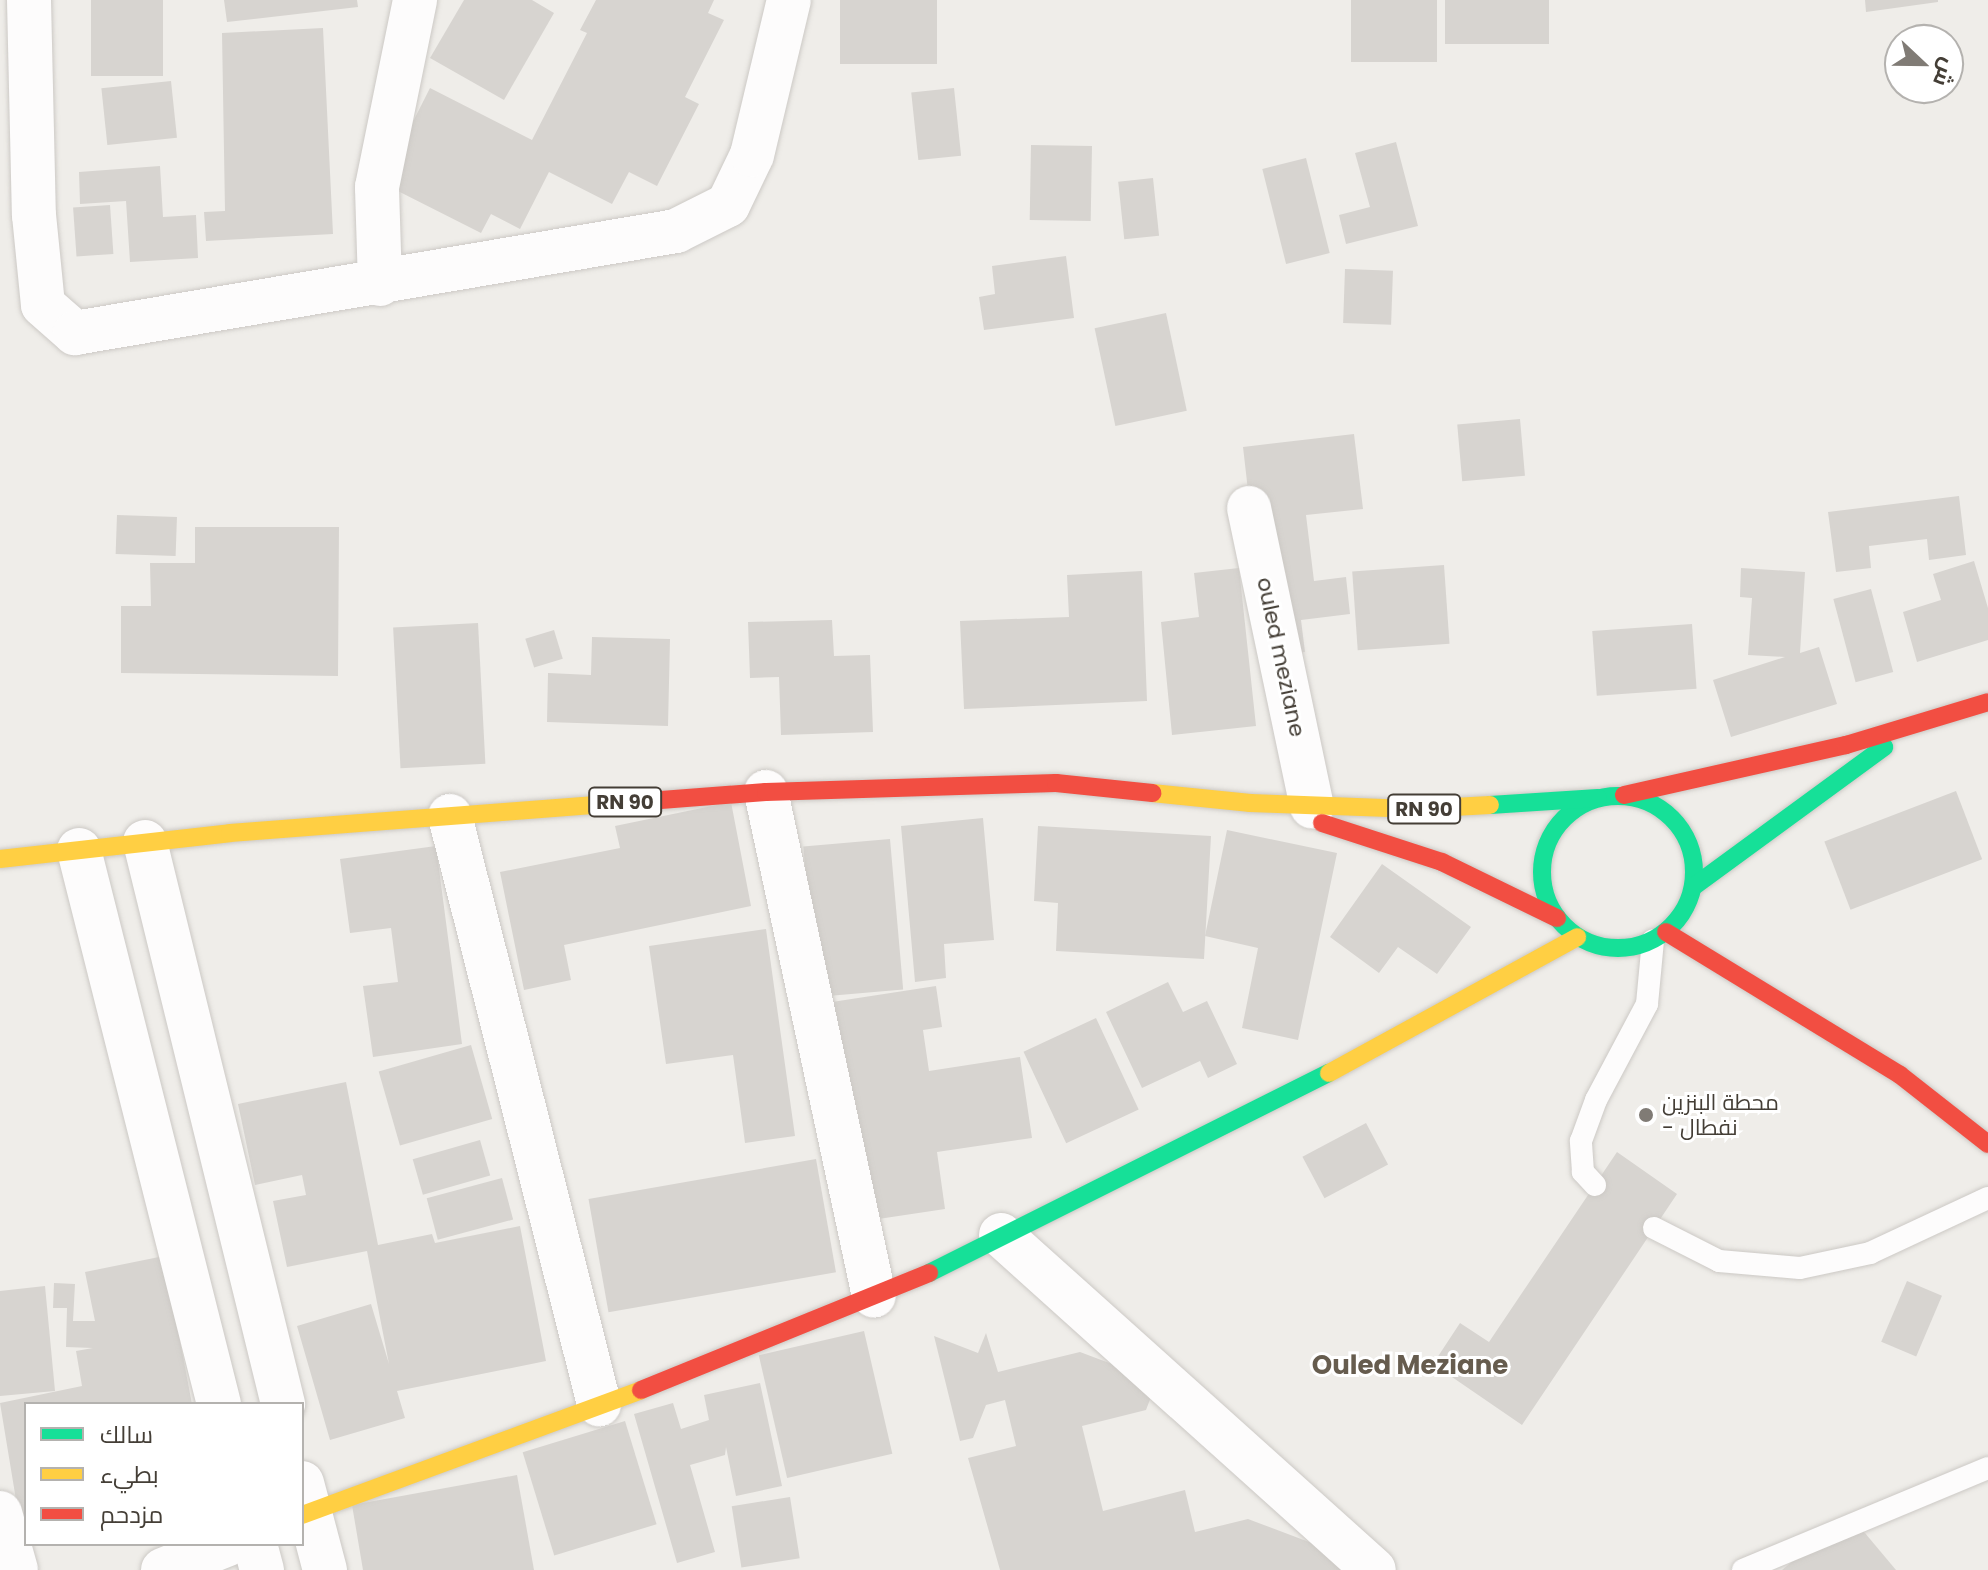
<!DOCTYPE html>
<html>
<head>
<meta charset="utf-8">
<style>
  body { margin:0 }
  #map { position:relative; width:1988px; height:1570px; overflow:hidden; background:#efede9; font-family:Poppins,Cairo,sans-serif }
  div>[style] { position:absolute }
  .building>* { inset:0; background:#d7d4d0; transform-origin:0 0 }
  .roads { filter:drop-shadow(0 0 2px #ccc9c5) drop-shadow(0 0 2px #ccc9c5) }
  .lane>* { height:22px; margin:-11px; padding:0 11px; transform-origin:11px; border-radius:11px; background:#fdfcfc }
  .street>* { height:44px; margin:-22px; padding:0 22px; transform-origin:22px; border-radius:22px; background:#fdfcfc }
  .fast>* { height:18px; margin:-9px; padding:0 9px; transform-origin:9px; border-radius:9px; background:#16e098 }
  .fast>.ring { margin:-9px; padding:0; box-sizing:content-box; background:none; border:18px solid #16e098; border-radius:50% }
  .slow>* { height:18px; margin:-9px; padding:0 9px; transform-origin:9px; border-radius:9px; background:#ffcf43 }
  .jam>* { height:18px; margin:-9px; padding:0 9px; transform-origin:9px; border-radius:9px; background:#f24e42 }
  .dots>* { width:22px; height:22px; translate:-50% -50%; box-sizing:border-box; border:4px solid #fff; border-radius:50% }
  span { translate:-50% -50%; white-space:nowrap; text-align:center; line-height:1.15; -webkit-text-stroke:6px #fff; paint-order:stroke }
  .shield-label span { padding:2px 6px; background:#fff; border:2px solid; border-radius:6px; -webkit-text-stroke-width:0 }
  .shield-label { font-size:20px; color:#443e36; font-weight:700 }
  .street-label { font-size:22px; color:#443e36 }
  .poi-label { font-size:22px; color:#443e36 }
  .left { translate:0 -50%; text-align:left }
  .quarter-label { font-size:26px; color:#665c4e; font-weight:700 }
  .legend { position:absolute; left:24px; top:1402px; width:280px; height:144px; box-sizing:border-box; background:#fff; border:2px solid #b4b2af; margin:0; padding:10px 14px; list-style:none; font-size:24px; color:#443e36 }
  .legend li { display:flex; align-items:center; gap:16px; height:40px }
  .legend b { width:40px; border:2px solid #b4b2af }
  .north { position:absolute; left:1884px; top:24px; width:80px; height:80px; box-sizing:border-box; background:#fff; border:2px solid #b4b2af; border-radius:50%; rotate:112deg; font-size:22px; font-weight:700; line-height:32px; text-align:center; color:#443e36 }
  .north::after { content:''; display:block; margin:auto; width:28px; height:36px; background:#807b75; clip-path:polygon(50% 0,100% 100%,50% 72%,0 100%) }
</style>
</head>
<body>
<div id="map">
  <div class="building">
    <i style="left:91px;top:0;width:72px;height:76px"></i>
    <i style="clip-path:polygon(224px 0,357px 0,358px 7px,227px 22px)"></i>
    <i style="clip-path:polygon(464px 0,532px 0,554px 13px,504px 100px,430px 58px)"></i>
    <i style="clip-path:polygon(596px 0,714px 0,708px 13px,724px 20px,685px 97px,699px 104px,657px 186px,629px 172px,612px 204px,549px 172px,520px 229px,491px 214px,481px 233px,382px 183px,430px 88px,532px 140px,587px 33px,580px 30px)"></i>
    <i style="left:840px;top:0;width:97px;height:64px"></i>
    <i style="left:1351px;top:0;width:86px;height:62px"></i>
    <i style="left:1445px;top:0;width:104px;height:44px"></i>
    <i style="clip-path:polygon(1865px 0,1938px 0,1938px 2px,1866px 12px)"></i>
    <i style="clip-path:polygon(323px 28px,333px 234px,206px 241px,204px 212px,225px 211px,222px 33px)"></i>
    <i style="left:171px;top:81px;width:57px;height:70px;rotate:84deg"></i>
    <i style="left:954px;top:88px;width:68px;height:43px;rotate:84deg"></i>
    <i style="clip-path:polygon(1396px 142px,1418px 226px,1346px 244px,1339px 215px,1370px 207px,1355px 153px)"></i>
    <i style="left:1031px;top:145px;width:61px;height:75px;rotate:1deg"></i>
    <i style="left:1306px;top:158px;width:98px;height:45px;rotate:76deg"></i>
    <i style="clip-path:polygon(160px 166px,163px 217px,196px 215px,198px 258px,130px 262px,126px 201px,80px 204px,79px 172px)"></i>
    <i style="left:1153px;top:178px;width:58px;height:35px;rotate:84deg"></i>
    <i style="left:110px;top:205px;width:49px;height:37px;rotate:86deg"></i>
    <i style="clip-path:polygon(1066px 256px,1074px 318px,984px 330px,979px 297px,995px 294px,992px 266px)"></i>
    <i style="left:1345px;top:269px;width:48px;height:54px;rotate:2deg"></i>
    <i style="left:1166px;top:313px;width:100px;height:73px;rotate:78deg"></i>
    <i style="left:1520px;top:419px;width:57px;height:63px;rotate:85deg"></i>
    <i style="clip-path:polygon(1354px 434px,1363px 509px,1306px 515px,1314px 581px,1346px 577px,1350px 614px,1301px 620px,1305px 652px,1267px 656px,1243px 447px)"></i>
    <i style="clip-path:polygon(1959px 496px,1966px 555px,1929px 560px,1927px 539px,1869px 546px,1871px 568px,1836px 572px,1828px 512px)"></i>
    <i style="left:117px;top:515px;width:60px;height:39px;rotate:2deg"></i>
    <i style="clip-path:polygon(195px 527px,339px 527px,338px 676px,121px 673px,121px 606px,151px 606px,150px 563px,195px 563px)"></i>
    <i style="clip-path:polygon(1974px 561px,1988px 608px,1988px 640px,1917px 662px,1903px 612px,1941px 600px,1933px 574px)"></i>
    <i style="left:1444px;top:565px;width:79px;height:92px;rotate:86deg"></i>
    <i style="clip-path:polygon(1239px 568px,1256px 726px,1172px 735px,1161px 622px,1199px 617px,1194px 573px)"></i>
    <i style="clip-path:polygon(1741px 568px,1805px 572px,1800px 653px,1819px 647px,1837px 704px,1731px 737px,1713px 680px,1785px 657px,1748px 655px,1752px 598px,1740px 597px)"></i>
    <i style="clip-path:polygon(1142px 571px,1147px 701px,964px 709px,960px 621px,1069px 617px,1067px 575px)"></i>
    <i style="left:1871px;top:589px;width:86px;height:39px;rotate:75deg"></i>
    <i style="clip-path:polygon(832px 620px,834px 656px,870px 655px,873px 732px,781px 735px,779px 677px,750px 678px,748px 622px)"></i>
    <i style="left:478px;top:623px;width:141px;height:85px;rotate:87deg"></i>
    <i style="left:1692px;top:624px;width:65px;height:100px;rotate:86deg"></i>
    <i style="left:554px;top:630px;width:30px;height:30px;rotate:73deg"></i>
    <i style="clip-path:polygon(592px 637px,670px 639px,668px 726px,547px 722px,548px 673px,591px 675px)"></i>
    <i style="left:1956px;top:791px;width:73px;height:141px;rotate:69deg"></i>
    <i style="clip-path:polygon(731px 802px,751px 906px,564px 945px,571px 980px,524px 990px,500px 872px,620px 848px,615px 826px)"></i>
    <i style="clip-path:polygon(983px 818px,994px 940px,944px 944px,946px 978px,915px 982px,901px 826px)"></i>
    <i style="clip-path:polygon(1038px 826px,1211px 836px,1204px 959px,1056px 951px,1058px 903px,1034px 901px)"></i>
    <i style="clip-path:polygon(1227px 830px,1337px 853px,1298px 1040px,1242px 1028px,1258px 948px,1205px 936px)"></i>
    <i style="left:890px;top:839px;width:151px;height:87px;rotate:85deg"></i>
    <i style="clip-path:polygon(436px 846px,462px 1044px,373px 1057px,363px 986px,398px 982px,391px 928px,350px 933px,340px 859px)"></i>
    <i style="clip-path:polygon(1382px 864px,1471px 927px,1437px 974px,1398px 947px,1379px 973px,1330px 937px)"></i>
    <i style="clip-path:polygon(766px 929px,795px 1136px,745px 1143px,733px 1055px,666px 1064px,649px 946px)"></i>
    <i style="clip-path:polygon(1168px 982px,1183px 1012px,1207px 1001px,1237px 1064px,1208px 1078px,1200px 1061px,1142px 1088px,1106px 1012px)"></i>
    <i style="clip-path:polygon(936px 986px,942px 1027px,923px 1030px,929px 1071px,1020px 1057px,1032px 1138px,937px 1152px,945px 1209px,865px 1221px,832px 1002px)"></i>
    <i style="left:1096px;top:1018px;width:101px;height:80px;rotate:65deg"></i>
    <i style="left:471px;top:1045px;width:77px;height:96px;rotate:74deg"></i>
    <i style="clip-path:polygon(346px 1082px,378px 1245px,432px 1234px,435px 1243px,520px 1226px,546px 1361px,397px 1391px,405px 1418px,330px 1440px,297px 1326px,371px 1304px,389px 1364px,367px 1251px,287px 1267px,273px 1201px,306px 1195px,302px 1175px,255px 1185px,238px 1104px)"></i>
    <i style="left:1366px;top:1123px;width:47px;height:72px;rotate:62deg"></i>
    <i style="left:480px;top:1140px;width:37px;height:70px;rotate:74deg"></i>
    <i style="clip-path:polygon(1617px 1152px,1677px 1194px,1522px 1425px,1433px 1364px,1460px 1323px,1489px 1342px)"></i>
    <i style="left:816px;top:1159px;width:115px;height:231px;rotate:80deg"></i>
    <i style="left:502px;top:1178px;width:43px;height:78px;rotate:75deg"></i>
    <i style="clip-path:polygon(164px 1256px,192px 1404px,26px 1404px,26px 1544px,34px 1545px,24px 1548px,0 1403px,82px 1386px,76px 1351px,93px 1348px,66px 1347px,67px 1308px,53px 1308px,54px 1283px,75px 1284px,73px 1321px,95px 1321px,85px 1272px)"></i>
    <i style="left:1907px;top:1281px;width:38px;height:66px;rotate:23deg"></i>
    <i style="clip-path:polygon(45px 1286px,55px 1391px,0 1396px,0 1291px)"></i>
    <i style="left:864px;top:1331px;width:126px;height:108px;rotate:77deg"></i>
    <i style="clip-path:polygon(986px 1333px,998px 1372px,1080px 1352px,1157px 1381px,1146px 1410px,1082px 1426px,1103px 1511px,1185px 1490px,1195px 1532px,1248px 1519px,1383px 1570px,1000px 1570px,968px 1458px,1016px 1446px,1005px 1400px,986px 1405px,973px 1438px,960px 1441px,934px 1336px,978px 1353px)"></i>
    <i style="clip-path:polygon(760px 1383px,782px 1486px,736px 1496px,726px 1447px,725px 1455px,690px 1465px,715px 1552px,677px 1563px,634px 1414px,673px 1403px,681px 1429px,709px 1420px,704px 1395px)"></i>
    <i style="left:625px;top:1421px;width:108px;height:107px;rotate:73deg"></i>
    <i style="clip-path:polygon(517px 1475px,534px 1570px,363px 1570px,352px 1505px)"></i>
    <i style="left:790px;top:1497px;width:62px;height:59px;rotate:81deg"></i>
    <i style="clip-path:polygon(1849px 1514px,1896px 1570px,1782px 1570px)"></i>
  </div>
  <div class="roads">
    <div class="lane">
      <i style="left:1595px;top:1185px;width:18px;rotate:-133deg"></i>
      <i style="left:1583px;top:1172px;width:31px;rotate:-94deg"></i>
      <i style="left:1581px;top:1141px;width:44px;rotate:-69.9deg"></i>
      <i style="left:1596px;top:1100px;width:109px;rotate:-62deg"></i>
      <i style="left:1647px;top:1004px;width:64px;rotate:-84.6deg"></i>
      <i style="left:1654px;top:1228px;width:73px;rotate:26.9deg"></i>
      <i style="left:1719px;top:1261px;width:81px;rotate:4.9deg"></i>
      <i style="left:1800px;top:1268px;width:72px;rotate:-12.1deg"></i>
      <i style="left:1870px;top:1253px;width:130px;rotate:-25deg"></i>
      <i style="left:1743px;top:1570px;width:265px;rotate:-22.6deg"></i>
    </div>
    <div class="street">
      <i style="left:29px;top:0;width:215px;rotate:88.7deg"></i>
      <i style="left:34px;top:215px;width:90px;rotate:84.3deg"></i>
      <i style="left:43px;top:305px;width:43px;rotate:41.2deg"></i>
      <i style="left:75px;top:333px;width:610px;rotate:-9.63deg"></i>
      <i style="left:676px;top:231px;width:58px;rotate:-26.6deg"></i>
      <i style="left:728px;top:205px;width:55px;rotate:-64.4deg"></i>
      <i style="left:752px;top:155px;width:159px;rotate:-76.6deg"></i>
      <i style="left:380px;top:284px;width:97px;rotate:-91.8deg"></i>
      <i style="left:377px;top:187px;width:191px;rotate:-78.5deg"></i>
      <i style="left:1249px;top:508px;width:305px;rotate:78.1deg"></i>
      <i style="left:766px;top:792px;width:515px;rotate:77.91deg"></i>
      <i style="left:450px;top:816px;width:607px;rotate:75.78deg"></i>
      <i style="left:145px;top:842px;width:579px;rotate:76.2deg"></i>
      <i style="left:79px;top:850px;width:571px;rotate:75.82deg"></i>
      <i style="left:1001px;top:1235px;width:501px;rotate:41.93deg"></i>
      <i style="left:302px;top:1483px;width:90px;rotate:75.2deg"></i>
      <i style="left:0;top:1513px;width:59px;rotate:74.3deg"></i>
      <i style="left:255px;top:1544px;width:27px;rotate:75deg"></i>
      <i style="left:163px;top:1570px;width:70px;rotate:-21.8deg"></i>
    </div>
    <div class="fast">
      <i class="ring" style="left:1542px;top:796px;width:134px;height:134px"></i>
      <i style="left:1490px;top:805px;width:108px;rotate:-3.7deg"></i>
      <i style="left:1693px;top:887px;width:237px;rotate:-36.2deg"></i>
      <i style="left:929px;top:1273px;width:447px;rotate:-26.6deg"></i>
    </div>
    <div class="slow">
      <i style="left:1152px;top:793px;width:99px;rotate:5.8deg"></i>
      <i style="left:1250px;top:803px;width:167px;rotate:2.1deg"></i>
      <i style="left:1417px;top:809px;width:73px;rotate:-3.1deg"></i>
      <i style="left:0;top:859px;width:231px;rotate:-6.4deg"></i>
      <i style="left:230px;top:833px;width:406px;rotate:-4.4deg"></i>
      <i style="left:1329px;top:1073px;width:283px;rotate:-28.7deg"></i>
      <i style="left:302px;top:1515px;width:361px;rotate:-20.2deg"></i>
    </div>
    <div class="jam">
      <i style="left:1624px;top:795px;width:228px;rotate:-12.7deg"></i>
      <i style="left:1846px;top:745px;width:148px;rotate:-16.8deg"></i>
      <i style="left:635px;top:802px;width:131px;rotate:-4.4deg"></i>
      <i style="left:766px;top:792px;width:290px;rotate:-1.8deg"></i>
      <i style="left:1056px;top:783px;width:97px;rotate:5.9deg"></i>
      <i style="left:1322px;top:823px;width:126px;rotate:18deg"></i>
      <i style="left:1442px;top:862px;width:128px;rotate:26deg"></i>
      <i style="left:1666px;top:932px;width:274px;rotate:31.4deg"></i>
      <i style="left:1900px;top:1075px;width:112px;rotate:38.1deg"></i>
      <i style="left:641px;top:1390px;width:311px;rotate:-22.1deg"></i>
    </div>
  </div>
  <div class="dots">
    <i style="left:1646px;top:1115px;background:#807b75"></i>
  </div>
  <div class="shield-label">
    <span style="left:625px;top:802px">RN 90</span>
    <span style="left:1424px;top:809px">RN 90</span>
  </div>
  <div class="street-label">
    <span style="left:1281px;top:657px;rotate:78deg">ouled meziane</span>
  </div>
  <div class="poi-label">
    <span class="left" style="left:1662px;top:1115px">محطة البنزين<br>- نفطال</span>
  </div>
  <div class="quarter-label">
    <span style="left:1410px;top:1366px">Ouled Meziane</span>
  </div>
  <ul class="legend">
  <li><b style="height:10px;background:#16e098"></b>سالك</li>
  <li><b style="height:10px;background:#ffcf43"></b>بطيء</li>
  <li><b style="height:10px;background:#f24e42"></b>مزدحم</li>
  </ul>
  <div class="north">ش</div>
</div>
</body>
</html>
